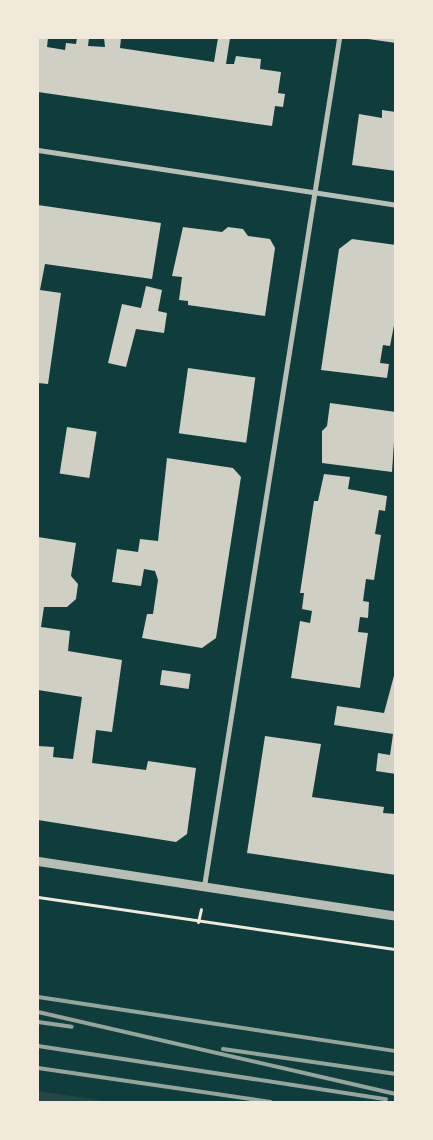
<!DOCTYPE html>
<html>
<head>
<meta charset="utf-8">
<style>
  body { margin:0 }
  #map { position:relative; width:433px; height:1140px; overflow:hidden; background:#0f3d3e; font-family:"DM Sans",sans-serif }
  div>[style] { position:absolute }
  .green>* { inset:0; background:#244646 }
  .building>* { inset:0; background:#cfcfc3; transform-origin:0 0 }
  .path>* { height:3px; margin:-1.5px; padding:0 1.5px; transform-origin:1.5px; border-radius:1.5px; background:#f1e9da }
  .minor>* { height:5px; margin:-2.5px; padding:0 2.5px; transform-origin:2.5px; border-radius:2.5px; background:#b8beb3 }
  .tertiary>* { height:9px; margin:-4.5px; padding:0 4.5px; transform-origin:4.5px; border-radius:4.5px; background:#b8beb3 }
  .rail>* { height:4px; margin:-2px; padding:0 2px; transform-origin:2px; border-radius:2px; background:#97a49c }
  span { translate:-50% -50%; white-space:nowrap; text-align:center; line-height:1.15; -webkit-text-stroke:5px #f1e9da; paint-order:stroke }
  .frame { position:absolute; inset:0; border:39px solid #f1e9da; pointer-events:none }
</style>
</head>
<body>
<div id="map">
  <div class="green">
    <i style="clip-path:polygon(38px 1091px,111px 1102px,38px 1102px)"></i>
  </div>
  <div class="building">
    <i style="clip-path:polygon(38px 38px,48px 38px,47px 47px,65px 50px,66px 43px,76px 44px,77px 38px,89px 38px,88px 46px,105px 47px,104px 38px,121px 38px,120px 48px,214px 62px,218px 38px,230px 38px,226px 64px,234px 64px,236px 56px,261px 59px,260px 69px,281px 72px,278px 93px,285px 94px,283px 107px,275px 106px,272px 126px,38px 92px)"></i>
    <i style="clip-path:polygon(396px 38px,396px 43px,368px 39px,368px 38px)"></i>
    <i style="clip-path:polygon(382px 110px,396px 112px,396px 171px,352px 165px,359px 114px,382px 118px)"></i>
    <i style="clip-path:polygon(38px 205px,161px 223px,152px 279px,45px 264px,40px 290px,61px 293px,48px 384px,38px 383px)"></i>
    <i style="clip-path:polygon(183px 227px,222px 232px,228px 227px,243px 229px,248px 236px,270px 239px,275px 248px,265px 316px,188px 305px,188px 301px,179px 300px,182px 277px,172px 276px)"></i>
    <i style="clip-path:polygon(352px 239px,396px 245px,396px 315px,390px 346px,383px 345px,380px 363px,389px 364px,387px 378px,321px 370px,339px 249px)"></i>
    <i style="clip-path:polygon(146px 286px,162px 290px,158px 311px,167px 313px,164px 333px,136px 329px,126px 367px,108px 363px,122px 304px,141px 308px)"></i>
    <i style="left:188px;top:368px;width:68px;height:66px;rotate:8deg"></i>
    <i style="clip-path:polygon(330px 403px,396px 412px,392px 472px,322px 463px,322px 431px,327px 426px)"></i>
    <i style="left:67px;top:427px;width:30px;height:47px;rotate:9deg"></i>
    <i style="clip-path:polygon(167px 458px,233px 468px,241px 477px,216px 638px,202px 648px,142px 638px,147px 614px,153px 614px,158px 580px,155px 571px,144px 569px,141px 586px,112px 582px,117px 549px,138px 552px,140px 539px,158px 541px)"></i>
    <i style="clip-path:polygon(324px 474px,350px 477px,348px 489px,387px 496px,385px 511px,379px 510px,375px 534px,381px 535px,374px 580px,366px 579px,363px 601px,369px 602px,368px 618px,360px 617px,358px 632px,368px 633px,360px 688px,291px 678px,300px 621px,310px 623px,312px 611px,302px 609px,304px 593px,300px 593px,314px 501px,318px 501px)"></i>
    <i style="clip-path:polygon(38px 537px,76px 543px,71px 576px,78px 584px,76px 599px,67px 607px,44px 607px,41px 627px,70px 631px,68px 651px,122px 660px,112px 732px,96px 730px,92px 763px,146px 770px,148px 761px,196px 768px,187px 834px,176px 842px,38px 820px,38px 746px,54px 747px,53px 757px,73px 759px,82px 697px,38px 690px)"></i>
    <i style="left:162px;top:670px;width:29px;height:15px;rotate:8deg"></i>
    <i style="clip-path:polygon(395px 672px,396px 673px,396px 774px,376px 771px,378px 753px,390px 755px,393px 734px,334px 725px,337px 706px,384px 713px)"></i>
    <i style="clip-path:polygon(265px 736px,321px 744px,312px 797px,384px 807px,383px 813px,396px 814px,396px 875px,247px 853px)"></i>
  </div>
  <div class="path">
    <i style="left:38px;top:897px;width:362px;rotate:8.3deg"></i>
    <i style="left:198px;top:922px;width:13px;rotate:-77deg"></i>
  </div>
  <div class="minor">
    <i style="left:38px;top:150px;width:362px;rotate:8.7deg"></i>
    <i style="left:204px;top:886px;width:859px;rotate:-80.95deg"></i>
  </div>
  <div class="tertiary">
    <i style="left:38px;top:861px;width:362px;rotate:8.7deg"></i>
  </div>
  <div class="rail">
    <i style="left:38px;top:997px;width:362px;rotate:8.6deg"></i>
    <i style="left:38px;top:1012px;width:367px;rotate:12.9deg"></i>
    <i style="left:38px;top:1022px;width:34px;rotate:8deg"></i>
    <i style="left:38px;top:1046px;width:352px;rotate:8.7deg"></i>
    <i style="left:223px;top:1049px;width:175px;rotate:8.2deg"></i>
    <i style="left:38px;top:1068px;width:235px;rotate:8.3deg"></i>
  </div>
  <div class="frame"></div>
</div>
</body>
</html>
